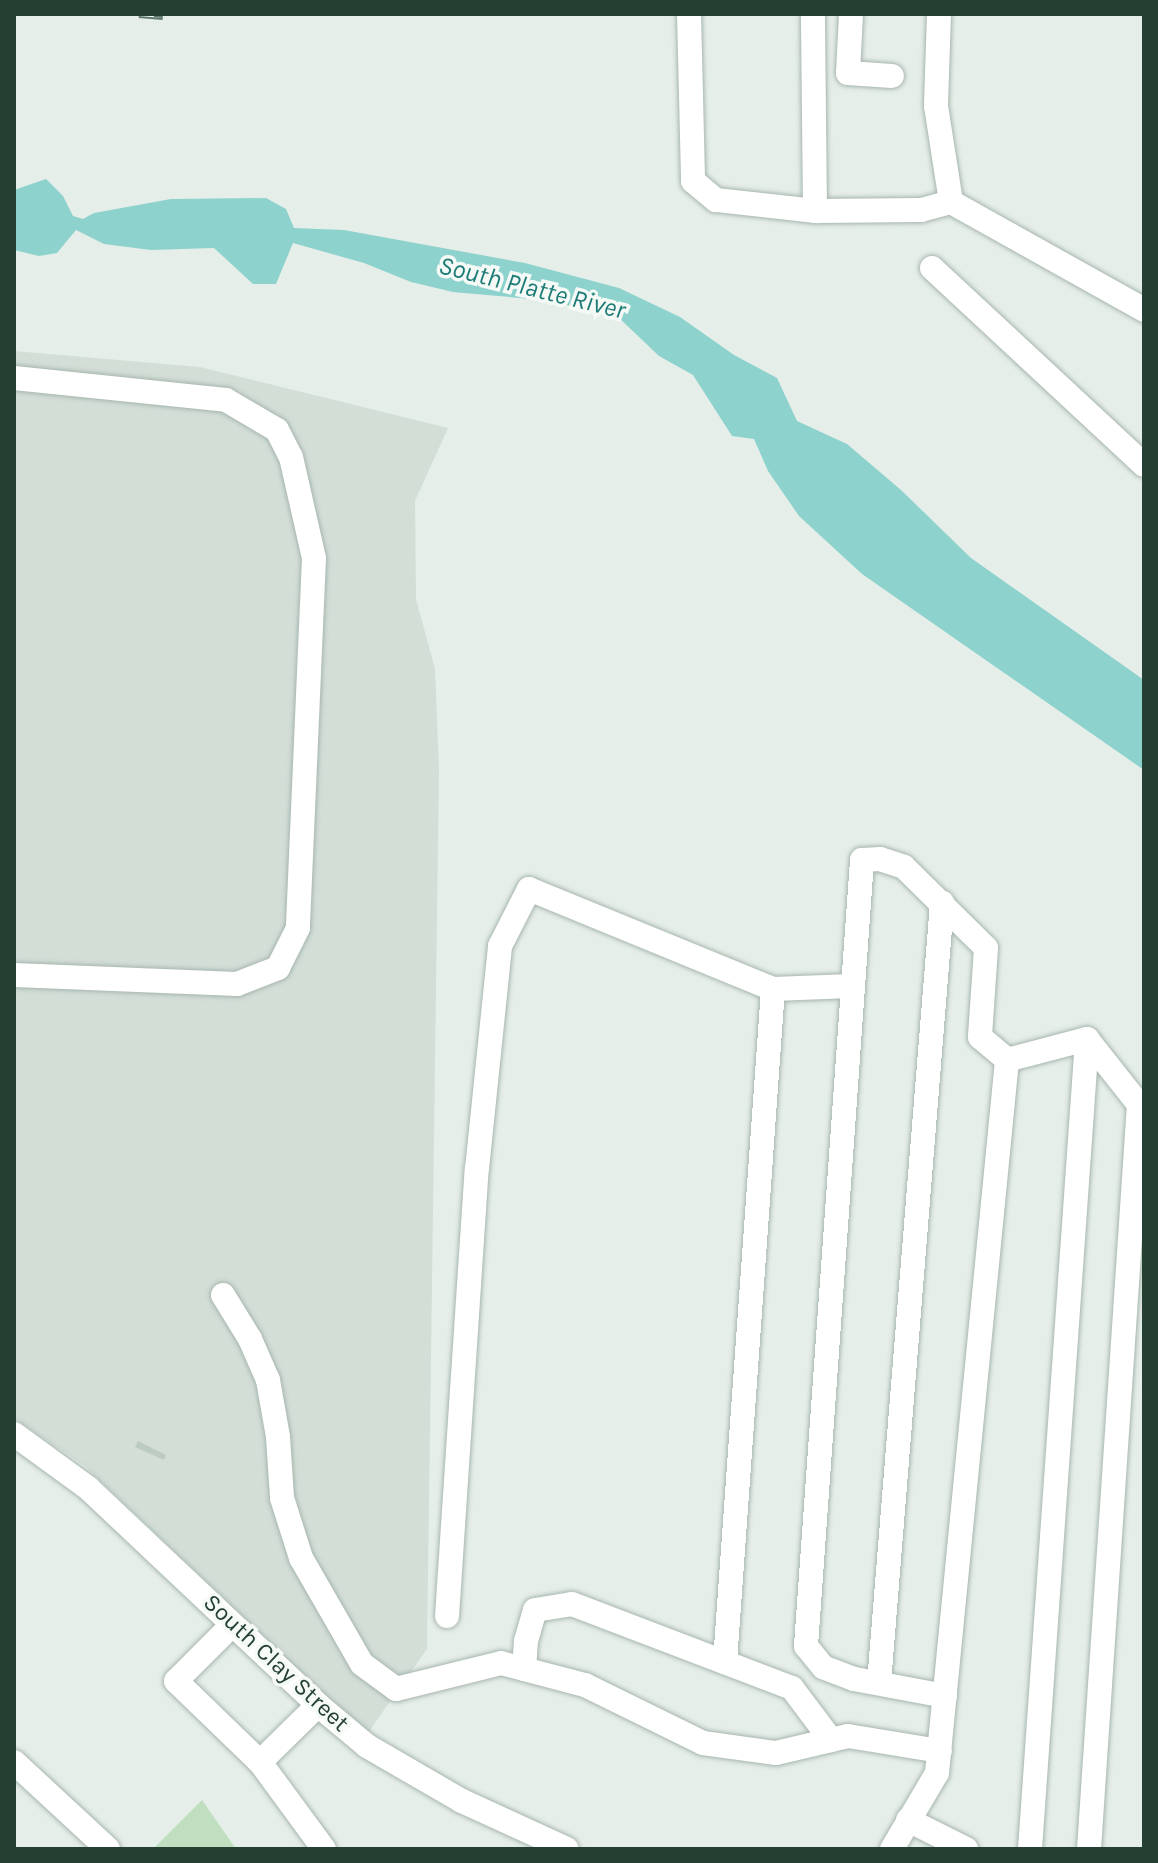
<!DOCTYPE html>
<html>
<head>
<meta charset="utf-8">
<style>
  body { margin:0 }
  #map { position:relative; width:1158px; height:1863px; overflow:hidden; background:#e5eee8; font-family:Karla,sans-serif }
  div>[style] { position:absolute }
  .built>* { inset:0; background:#d3ded7 }
  .green>* { inset:0; background:#bfdfc0 }
  .water>* { inset:0; background:#8ed2cd }
  .building>* { inset:0; background:#bdccc3 }
  .roads { filter:drop-shadow(0 0 2px #a7b6ae) drop-shadow(0 0 2px #a7b6ae) }
  .minor>* { height:24px; margin:-12px; padding:0 12px; transform-origin:12px; border-radius:12px; background:#fff }
  .rail>* { height:8px; margin-top:-4px; transform-origin:0; background:repeating-linear-gradient(90deg,#f6faf7 0 15px,#5f7b6d 0 30px); box-sizing:border-box; border-block:2px solid #5f7b6d }
  span { translate:-50% -50%; white-space:nowrap; text-align:center; line-height:1.15; -webkit-text-stroke:7px #f6faf7; paint-order:stroke }
  .street-label { font-size:24px; color:#244032 }
  .water-label { font-size:26px; color:#1e7c77; font-style:italic }
  .frame { position:absolute; inset:0; border:16px solid #244032; pointer-events:none }
</style>
</head>
<body>
<div id="map">
  <div class="built">
    <i style="clip-path:polygon(14px 351px,200px 367px,448px 428px,415px 501px,416px 599px,435px 669px,439px 769px,427px 1649px,367px 1734px,85px 1466px,14px 1418px)"></i>
  </div>
  <div class="green">
    <i style="clip-path:polygon(202px 1800px,236px 1849px,153px 1849px)"></i>
  </div>
  <div class="water">
    <i style="clip-path:polygon(46px 179px,63px 196px,73px 216px,83px 219px,94px 213px,171px 199px,266px 198px,286px 209px,294px 228px,344px 230px,525px 263px,619px 288px,680px 317px,734px 355px,777px 378px,797px 421px,847px 444px,901px 490px,971px 558px,1144px 680px,1144px 770px,862px 574px,799px 516px,768px 471px,754px 439px,732px 436px,693px 375px,659px 356px,616px 315px,542px 300px,453px 292px,411px 282px,364px 263px,293px 243px,276px 284px,253px 284px,214px 248px,151px 250px,104px 244px,76px 230px,57px 253px,39px 256px,14px 250px,14px 190px)"></i>
  </div>
  <div class="building">
    <i style="clip-path:polygon(138px 1441px,166px 1455px,164px 1460px,135px 1447px)"></i>
  </div>
  <div class="roads">
    <div class="minor">
      <i style="left:689px;top:14px;width:167px;rotate:88.6deg"></i>
      <i style="left:693px;top:181px;width:30px;rotate:40deg"></i>
      <i style="left:716px;top:200px;width:100px;rotate:6.3deg"></i>
      <i style="left:815px;top:211px;width:197px;rotate:-90.6deg"></i>
      <i style="left:851px;top:14px;width:59px;rotate:92.9deg"></i>
      <i style="left:848px;top:73px;width:44px;rotate:3.9deg"></i>
      <i style="left:939px;top:14px;width:92px;rotate:91.9deg"></i>
      <i style="left:936px;top:106px;width:97px;rotate:81.1deg"></i>
      <i style="left:951px;top:202px;width:221px;rotate:29.2deg"></i>
      <i style="left:815px;top:211px;width:106px;rotate:-0.5deg"></i>
      <i style="left:921px;top:210px;width:31px;rotate:-15deg"></i>
      <i style="left:932px;top:268px;width:289px;rotate:42.9deg"></i>
      <i style="left:14px;top:378px;width:213px;rotate:5.9deg"></i>
      <i style="left:226px;top:400px;width:59px;rotate:30.5deg"></i>
      <i style="left:277px;top:430px;width:30px;rotate:63deg"></i>
      <i style="left:291px;top:457px;width:104px;rotate:77.2deg"></i>
      <i style="left:314px;top:558px;width:370px;rotate:92.5deg"></i>
      <i style="left:298px;top:928px;width:45px;rotate:116.6deg"></i>
      <i style="left:278px;top:968px;width:44px;rotate:158.7deg"></i>
      <i style="left:237px;top:984px;width:223px;rotate:-177.7deg"></i>
      <i style="left:223px;top:1295px;width:52px;rotate:58.5deg"></i>
      <i style="left:250px;top:1339px;width:45px;rotate:66.3deg"></i>
      <i style="left:268px;top:1380px;width:58px;rotate:80deg"></i>
      <i style="left:278px;top:1437px;width:61px;rotate:86.2deg"></i>
      <i style="left:282px;top:1498px;width:63px;rotate:72.4deg"></i>
      <i style="left:301px;top:1558px;width:122px;rotate:60.1deg"></i>
      <i style="left:362px;top:1664px;width:42px;rotate:36.3deg"></i>
      <i style="left:396px;top:1689px;width:108px;rotate:-13.9deg"></i>
      <i style="left:501px;top:1663px;width:87px;rotate:14.7deg"></i>
      <i style="left:585px;top:1685px;width:131px;rotate:26.2deg"></i>
      <i style="left:703px;top:1743px;width:74px;rotate:7.8deg"></i>
      <i style="left:776px;top:1753px;width:74px;rotate:-13.3deg"></i>
      <i style="left:848px;top:1736px;width:93px;rotate:9.3deg"></i>
      <i style="left:14px;top:1434px;width:92px;rotate:36.1deg"></i>
      <i style="left:88px;top:1488px;width:316px;rotate:43.3deg"></i>
      <i style="left:318px;top:1705px;width:64px;rotate:39.9deg"></i>
      <i style="left:367px;top:1746px;width:110px;rotate:30.1deg"></i>
      <i style="left:462px;top:1801px;width:115px;rotate:24.6deg"></i>
      <i style="left:447px;top:1616px;width:448px;rotate:-86.2deg"></i>
      <i style="left:477px;top:1169px;width:224px;rotate:-84.1deg"></i>
      <i style="left:500px;top:946px;width:64px;rotate:-63deg"></i>
      <i style="left:529px;top:889px;width:264px;rotate:22.3deg"></i>
      <i style="left:773px;top:989px;width:78px;rotate:-2.2deg"></i>
      <i style="left:232px;top:1625px;width:79px;rotate:135deg"></i>
      <i style="left:176px;top:1681px;width:117px;rotate:44deg"></i>
      <i style="left:260px;top:1762px;width:81px;rotate:-44.5deg"></i>
      <i style="left:725px;top:1662px;width:675px;rotate:-85.92deg"></i>
      <i style="left:524px;top:1669px;width:28px;rotate:-86deg"></i>
      <i style="left:526px;top:1641px;width:32px;rotate:-74deg"></i>
      <i style="left:535px;top:1610px;width:37px;rotate:-9deg"></i>
      <i style="left:572px;top:1604px;width:235px;rotate:20.9deg"></i>
      <i style="left:792px;top:1688px;width:65px;rotate:53.1deg"></i>
      <i style="left:879px;top:1683px;width:783px;rotate:-85.38deg"></i>
      <i style="left:945px;top:1696px;width:93px;rotate:-169.4deg"></i>
      <i style="left:854px;top:1679px;width:33px;rotate:-159deg"></i>
      <i style="left:823px;top:1667px;width:27px;rotate:-129deg"></i>
      <i style="left:806px;top:1646px;width:788px;rotate:-85.92deg"></i>
      <i style="left:862px;top:860px;width:18px;rotate:-3deg"></i>
      <i style="left:880px;top:859px;width:25px;rotate:18deg"></i>
      <i style="left:904px;top:867px;width:115px;rotate:44.6deg"></i>
      <i style="left:986px;top:948px;width:89px;rotate:93.9deg"></i>
      <i style="left:980px;top:1037px;width:35px;rotate:40deg"></i>
      <i style="left:1007px;top:1060px;width:83px;rotate:-14.7deg"></i>
      <i style="left:1087px;top:1039px;width:92px;rotate:51.6deg"></i>
      <i style="left:14px;top:1762px;width:128px;rotate:42.8deg"></i>
      <i style="left:260px;top:1762px;width:108px;rotate:53.7deg"></i>
      <i style="left:908px;top:1820px;width:65px;rotate:26.6deg"></i>
      <i style="left:892px;top:1849px;width:88px;rotate:-59.4deg"></i>
      <i style="left:937px;top:1773px;width:716px;rotate:-84.39deg"></i>
      <i style="left:1030px;top:1849px;width:812px;rotate:-85.97deg"></i>
      <i style="left:1089px;top:1849px;width:747px;rotate:-86.16deg"></i>
    </div>
  </div>
  <div class="rail">
    <i style="left:139px;top:14px;width:24px;rotate:5deg"></i>
  </div>
  <div class="street-label">
    <span style="left:276px;top:1663px;rotate:43deg">South Clay Street</span>
  </div>
  <div class="water-label">
    <span style="left:532px;top:288px;rotate:14deg">South Platte River</span>
  </div>
  <div class="frame"></div>
</div>
</body>
</html>
